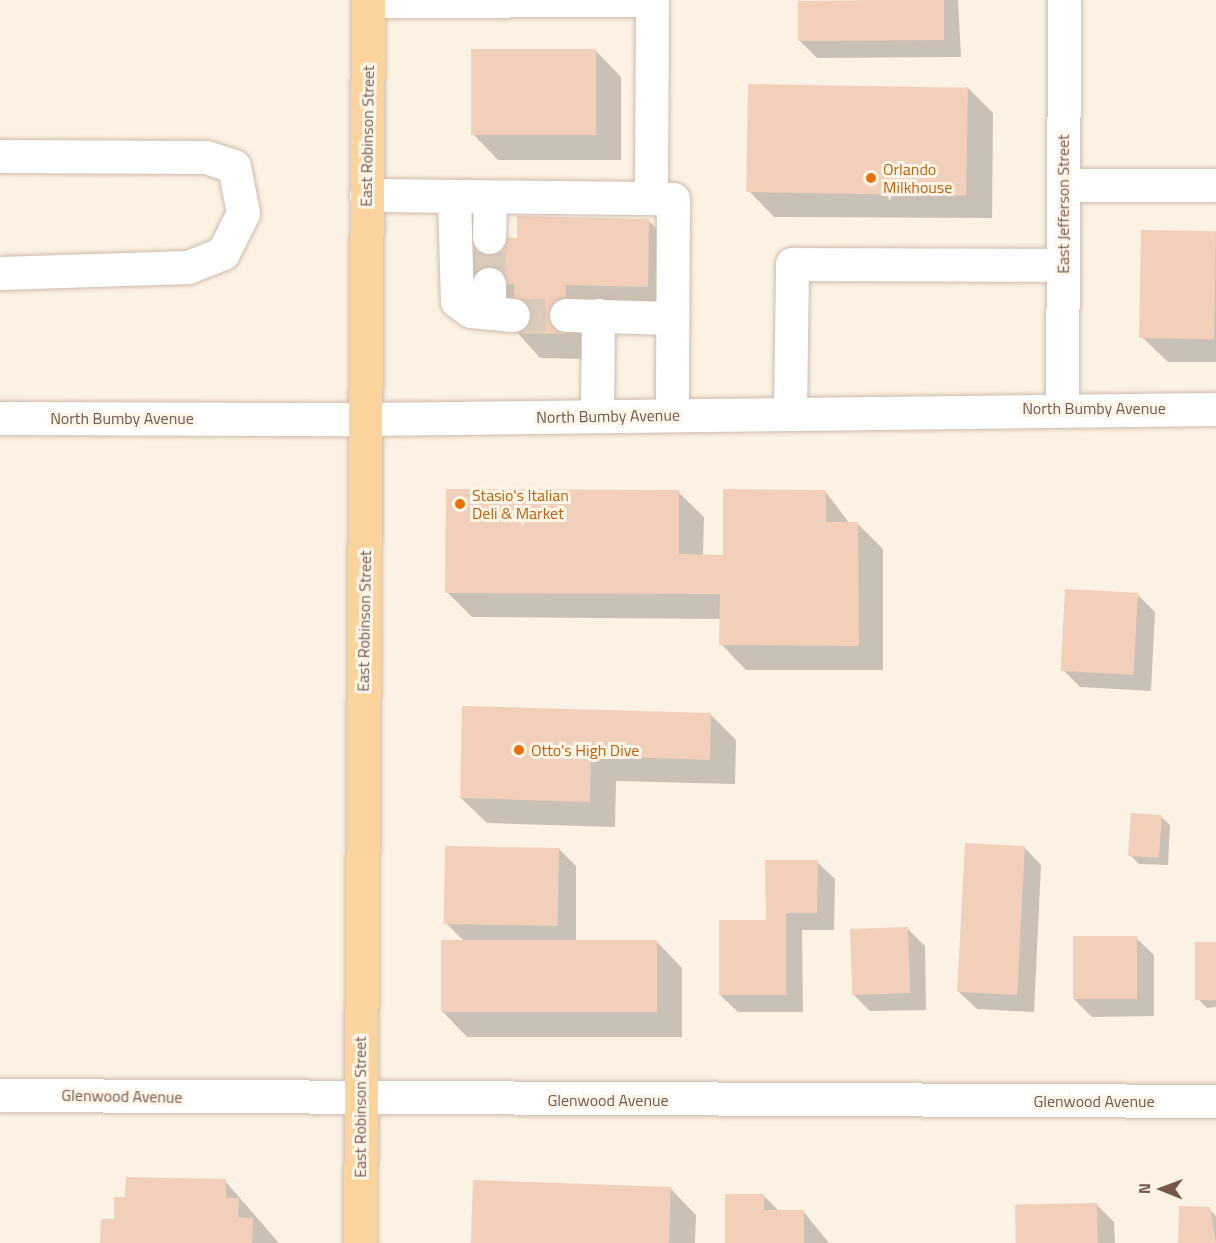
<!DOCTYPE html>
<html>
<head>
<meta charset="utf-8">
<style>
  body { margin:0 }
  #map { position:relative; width:1216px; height:1243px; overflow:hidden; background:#fcf2e3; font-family:"Titillium Web",sans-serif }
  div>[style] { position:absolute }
  .shadow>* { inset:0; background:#0003 }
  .building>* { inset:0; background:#f1cfbb; transform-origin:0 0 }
  .minor-tunnel>* { height:33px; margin-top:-16.5px; transform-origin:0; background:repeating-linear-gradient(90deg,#dacbbd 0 33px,transparent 0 49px) }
  .roads { filter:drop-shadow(0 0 2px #cfbbad) drop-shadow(0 0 2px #cfbbad) }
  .minor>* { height:33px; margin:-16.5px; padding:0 16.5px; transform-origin:16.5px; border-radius:16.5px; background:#fff }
  .major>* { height:33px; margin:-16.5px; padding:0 16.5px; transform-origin:16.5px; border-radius:16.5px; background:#fad49c }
  .dots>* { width:16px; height:16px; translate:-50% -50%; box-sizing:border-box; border:3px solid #fff6ea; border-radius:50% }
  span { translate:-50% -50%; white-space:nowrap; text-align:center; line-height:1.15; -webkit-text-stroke:6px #fff6ea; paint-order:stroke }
  .street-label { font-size:16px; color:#74574a }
  .food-label { font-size:16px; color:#c56008 }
  .left { translate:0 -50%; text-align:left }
  .north { position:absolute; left:1132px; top:1159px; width:60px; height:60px; -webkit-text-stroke:4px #fff6ea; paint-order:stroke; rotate:271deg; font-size:16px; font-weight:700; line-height:24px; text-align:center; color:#74574a }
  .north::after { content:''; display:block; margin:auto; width:21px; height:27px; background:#74574a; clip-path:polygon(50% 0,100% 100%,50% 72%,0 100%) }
</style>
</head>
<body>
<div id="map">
  <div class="shadow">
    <i style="clip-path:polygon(875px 0,958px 0,961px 57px,817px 58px,799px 40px)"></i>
    <i style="clip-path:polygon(596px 51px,621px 77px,621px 160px,498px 160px,473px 134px)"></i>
    <i style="clip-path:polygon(967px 87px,993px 113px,992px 218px,774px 217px,749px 191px)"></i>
    <i style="clip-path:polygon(649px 221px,674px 246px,673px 312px,591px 310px,590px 359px,540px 358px,473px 283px,518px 239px)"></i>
    <i style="clip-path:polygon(1216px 232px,1216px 362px,1168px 362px,1142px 337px)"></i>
    <i style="clip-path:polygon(825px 491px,850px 524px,858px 524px,883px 549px,883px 670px,746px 670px,721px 644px,721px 619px,472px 617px,447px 592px,678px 492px,704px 517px,703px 556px,724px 557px)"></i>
    <i style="clip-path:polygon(1138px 595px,1155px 612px,1151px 691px,1080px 687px,1063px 670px)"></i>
    <i style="clip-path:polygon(711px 715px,736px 740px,735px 784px,616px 781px,615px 827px,487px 823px,461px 798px)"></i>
    <i style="clip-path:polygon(1161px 817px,1170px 825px,1168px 865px,1139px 864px,1130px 855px)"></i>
    <i style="clip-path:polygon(1024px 847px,1041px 865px,1034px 1012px,977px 1009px,959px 992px)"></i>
    <i style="clip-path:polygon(559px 849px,576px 866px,576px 942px,657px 942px,682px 968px,682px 1037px,467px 1037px,442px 1011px,465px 942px,446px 923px)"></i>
    <i style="clip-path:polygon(817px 862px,835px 879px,834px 930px,802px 930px,803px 1012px,738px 1012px,720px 995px)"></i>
    <i style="clip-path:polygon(907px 928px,925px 946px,926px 1010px,870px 1011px,852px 993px)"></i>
    <i style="clip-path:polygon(1136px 938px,1154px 955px,1154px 1016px,1092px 1017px,1074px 999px)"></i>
    <i style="clip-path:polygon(1216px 943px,1216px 1007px,1207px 1008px,1198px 999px)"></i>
    <i style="clip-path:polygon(225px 1181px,279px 1243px,101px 1243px,127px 1199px)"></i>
    <i style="clip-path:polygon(671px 1189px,696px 1215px,695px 1243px,472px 1243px)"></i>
    <i style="clip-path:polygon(763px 1195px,779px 1211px,803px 1211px,829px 1243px,727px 1243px)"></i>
    <i style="clip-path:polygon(1097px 1205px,1114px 1222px,1115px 1243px,1016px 1243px)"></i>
    <i style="clip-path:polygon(1209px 1209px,1216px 1216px,1216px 1243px,1179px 1243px)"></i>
  </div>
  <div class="building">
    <i style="clip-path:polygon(874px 0,944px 0,944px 40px,798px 41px,798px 1px)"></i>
    <i style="left:471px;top:49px;width:125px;height:86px"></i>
    <i style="left:748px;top:84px;width:220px;height:108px;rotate:1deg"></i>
    <i style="clip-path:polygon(517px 216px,649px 219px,648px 287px,566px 285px,565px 334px,513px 333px,514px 284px,471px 284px,472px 237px,517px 238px)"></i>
    <i style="left:1141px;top:230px;width:75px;height:108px;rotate:1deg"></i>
    <i style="clip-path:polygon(446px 489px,679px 490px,679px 554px,723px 555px,723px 489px,826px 490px,826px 522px,858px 522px,859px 646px,719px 645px,720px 594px,445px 593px)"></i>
    <i style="left:1065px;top:589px;width:73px;height:82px;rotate:3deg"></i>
    <i style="clip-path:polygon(462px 706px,711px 713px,710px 760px,591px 756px,590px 802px,460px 798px)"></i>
    <i style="left:1131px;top:813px;width:31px;height:43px;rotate:4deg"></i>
    <i style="left:965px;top:843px;width:60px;height:149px;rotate:3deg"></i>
    <i style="left:445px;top:846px;width:114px;height:78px;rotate:1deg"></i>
    <i style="clip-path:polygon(765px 860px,818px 860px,817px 913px,786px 913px,786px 995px,719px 995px,719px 920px,766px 920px)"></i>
    <i style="left:908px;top:927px;width:66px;height:58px;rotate:88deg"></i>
    <i style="left:1137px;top:936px;width:63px;height:64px;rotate:90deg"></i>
    <i style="left:441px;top:940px;width:216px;height:72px"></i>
    <i style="left:1195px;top:942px;width:21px;height:58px"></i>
    <i style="clip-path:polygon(126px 1177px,226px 1179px,226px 1198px,239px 1198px,238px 1217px,253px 1218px,252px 1243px,100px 1243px,101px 1219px,114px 1219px,114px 1197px,125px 1197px)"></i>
    <i style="left:473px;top:1180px;width:198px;height:63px;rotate:2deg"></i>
    <i style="clip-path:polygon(725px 1194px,764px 1194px,764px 1210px,804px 1210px,804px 1243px,725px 1243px)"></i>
    <i style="left:1097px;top:1203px;width:40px;height:82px;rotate:89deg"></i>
    <i style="clip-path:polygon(1179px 1206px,1210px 1207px,1216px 1243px,1178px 1243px)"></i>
  </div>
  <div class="minor-tunnel">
    <i style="left:489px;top:284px;width:47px;rotate:-90deg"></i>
    <i style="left:513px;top:315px;width:53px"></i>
  </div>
  <div class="roads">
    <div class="minor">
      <i style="left:652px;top:0;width:198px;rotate:90.3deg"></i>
      <i style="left:651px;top:198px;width:22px;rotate:3deg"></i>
      <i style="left:673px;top:199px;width:216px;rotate:90.3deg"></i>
      <i style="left:368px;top:1px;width:283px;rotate:-0.2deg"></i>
      <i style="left:0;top:156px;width:206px;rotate:0.3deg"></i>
      <i style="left:206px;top:157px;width:29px;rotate:18deg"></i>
      <i style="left:234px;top:166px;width:48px;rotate:79.2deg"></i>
      <i style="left:243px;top:213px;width:45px;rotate:116.6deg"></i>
      <i style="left:223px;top:253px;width:38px;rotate:158deg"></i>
      <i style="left:188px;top:267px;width:188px;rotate:178.2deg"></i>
      <i style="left:1063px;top:185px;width:153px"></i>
      <i style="left:366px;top:195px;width:285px;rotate:0.6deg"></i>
      <i style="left:454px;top:196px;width:105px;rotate:88.4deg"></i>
      <i style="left:457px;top:301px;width:17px;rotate:36deg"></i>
      <i style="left:471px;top:311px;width:42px;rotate:5.4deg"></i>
      <i style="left:489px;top:237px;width:40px;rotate:-88.6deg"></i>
      <i style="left:489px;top:284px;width:29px;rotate:90deg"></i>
      <i style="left:566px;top:315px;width:106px;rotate:1.6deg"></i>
      <i style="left:1062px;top:407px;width:407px;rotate:-89.7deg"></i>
      <i style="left:790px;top:412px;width:148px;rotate:-89.2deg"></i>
      <i style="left:792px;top:264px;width:271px;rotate:0.2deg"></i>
      <i style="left:597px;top:415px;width:100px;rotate:-89.4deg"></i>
      <i style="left:0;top:418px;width:365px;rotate:0.2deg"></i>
      <i style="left:365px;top:419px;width:851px;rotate:-0.67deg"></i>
      <i style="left:0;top:1095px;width:1216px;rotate:0.28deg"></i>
    </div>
    <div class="major">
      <i style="left:360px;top:1243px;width:1243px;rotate:-89.63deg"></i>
    </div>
  </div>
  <div class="dots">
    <i style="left:871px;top:178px;background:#e8710a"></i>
    <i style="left:460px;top:504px;background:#e8710a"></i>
    <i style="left:519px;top:750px;background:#e8710a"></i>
  </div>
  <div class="street-label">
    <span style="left:367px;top:136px;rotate:-89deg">East Robinson Street</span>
    <span style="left:1063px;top:204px;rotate:-90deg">East Jefferson Street</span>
    <span style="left:1094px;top:408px">North Bumby Avenue</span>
    <span style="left:608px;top:416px;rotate:-1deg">North Bumby Avenue</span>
    <span style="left:122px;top:418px">North Bumby Avenue</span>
    <span style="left:364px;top:621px;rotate:-89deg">East Robinson Street</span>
    <span style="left:122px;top:1096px;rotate:1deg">Glenwood Avenue</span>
    <span style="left:608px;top:1100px">Glenwood Avenue</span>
    <span style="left:1094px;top:1101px">Glenwood Avenue</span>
    <span style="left:360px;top:1107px;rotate:-90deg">East Robinson Street</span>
  </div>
  <div class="food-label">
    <span class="left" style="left:883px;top:178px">Orlando<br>Milkhouse</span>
    <span class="left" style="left:472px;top:504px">Stasio's Italian<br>Deli &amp; Market</span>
    <span class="left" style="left:531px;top:750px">Otto's High Dive</span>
  </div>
  <div class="north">N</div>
</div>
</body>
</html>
